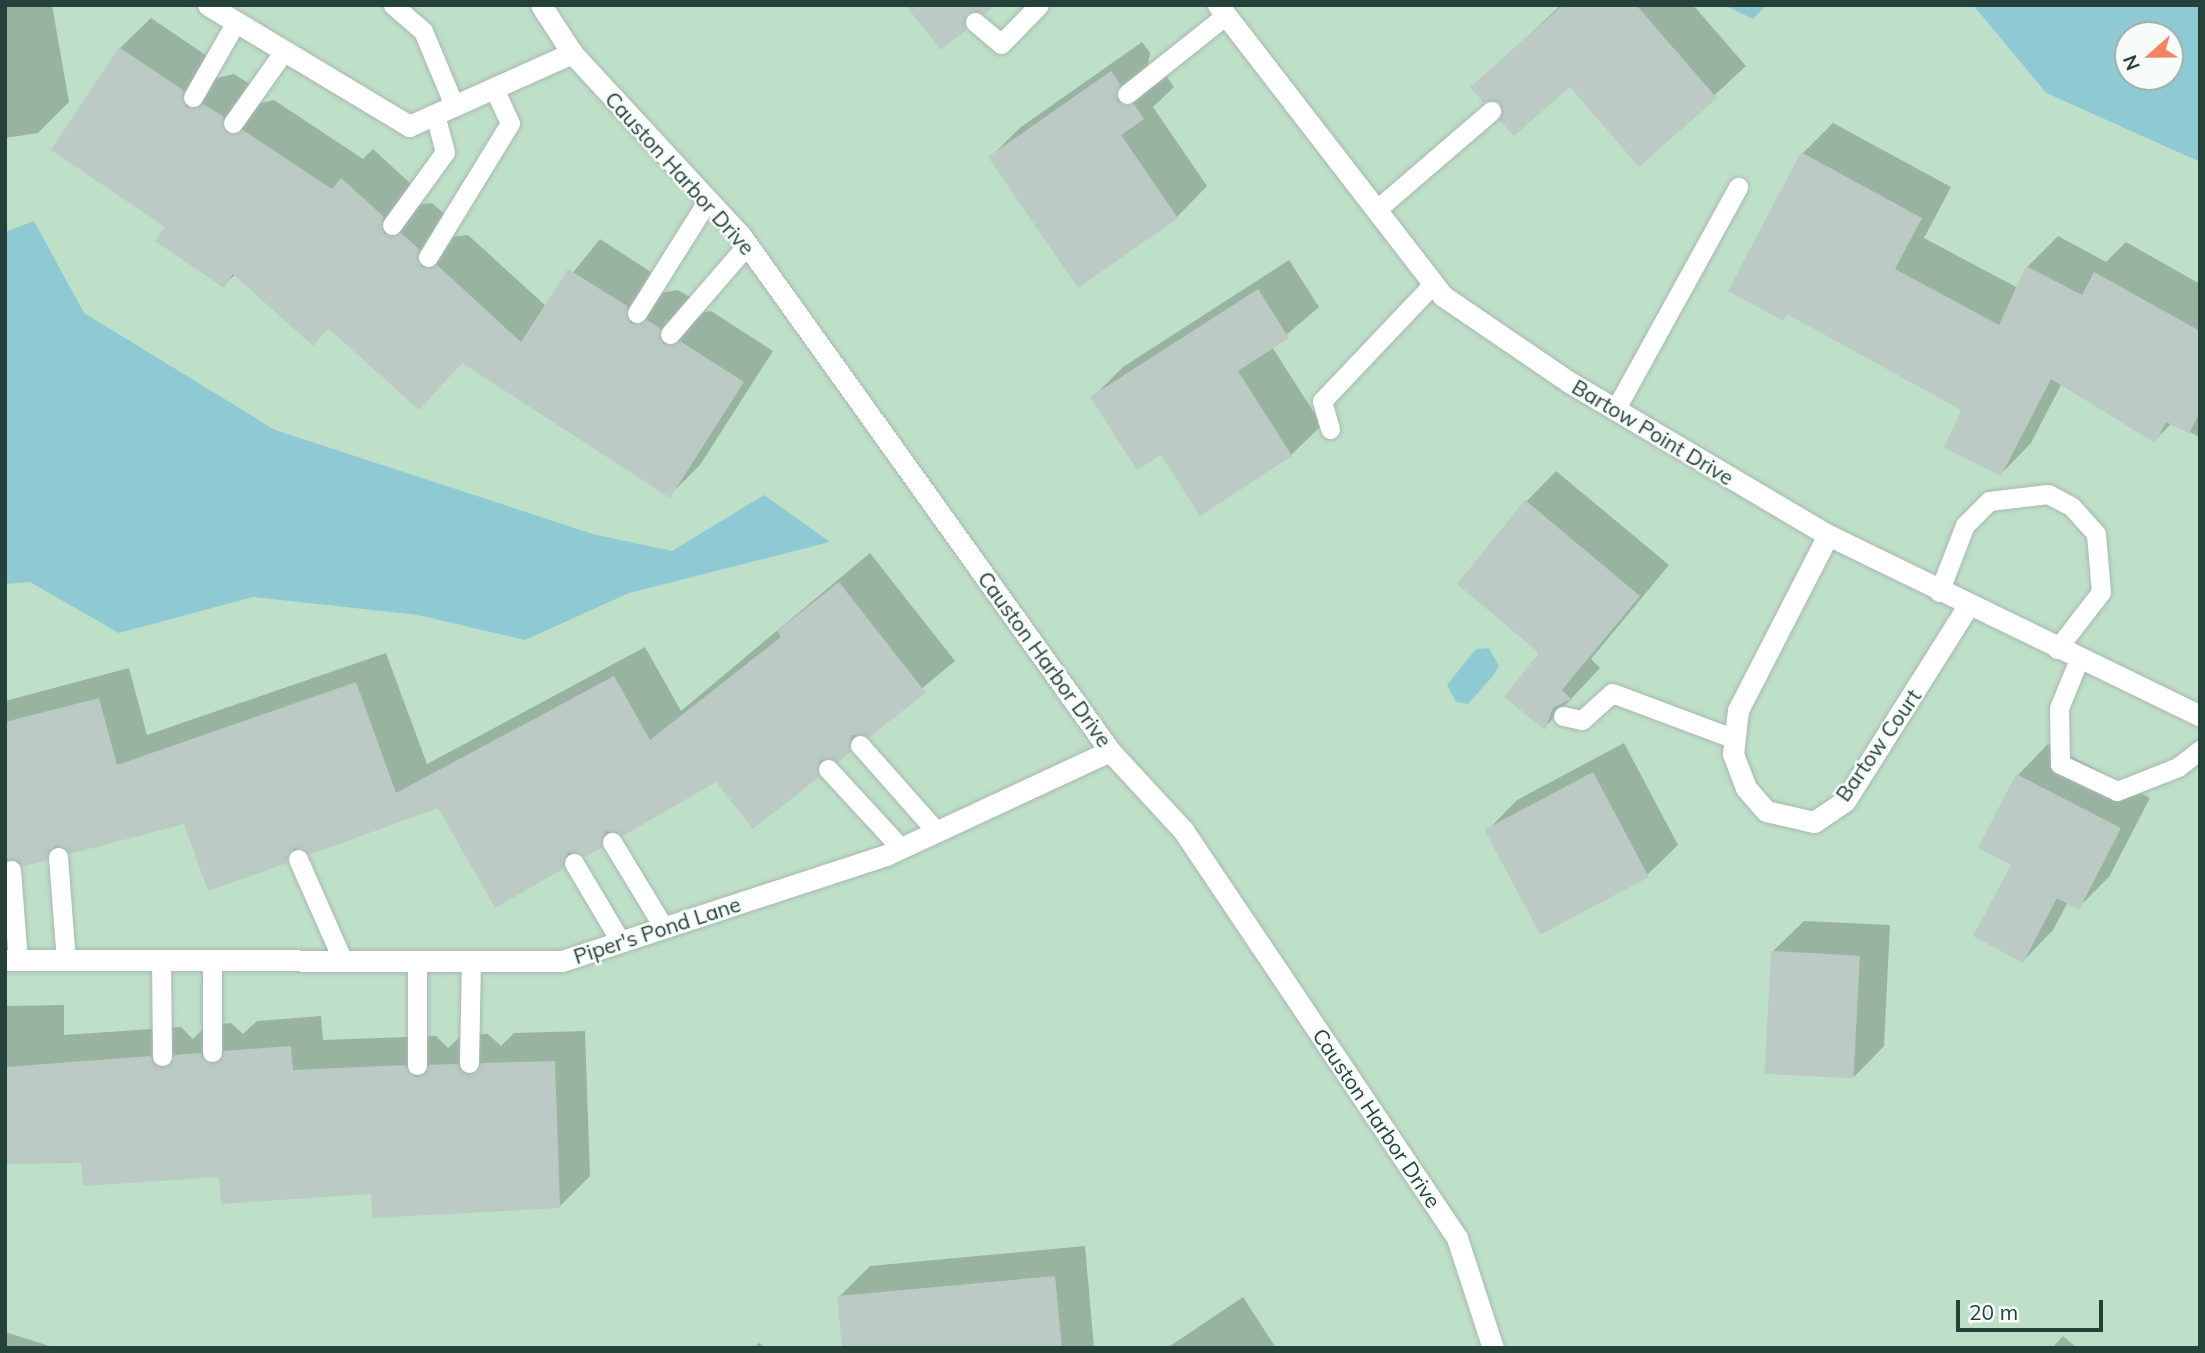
<!DOCTYPE html>
<html>
<head>
<meta charset="utf-8">
<style>
  body { margin:0 }
  #map { position:relative; width:2205px; height:1353px; overflow:hidden; background:#e6efeb; font-family:Mulish,sans-serif }
  div>[style] { position:absolute }
  .green>* { inset:0; background:#bfe0c8 }
  .water>* { inset:0; background:#8ec9d4 }
  .shadow>* { inset:0; background:#0003 }
  .building>* { inset:0; background:#bbcac4; transform-origin:0 0 }
  .roads { filter:drop-shadow(0 0 2px #a8b8b2) drop-shadow(0 0 2px #a8b8b2) }
  .lane>* { height:19px; margin:-9.5px; padding:0 9.5px; transform-origin:9.5px; border-radius:9.5px; background:#fff }
  .street>* { height:21px; margin:-10.5px; padding:0 10.5px; transform-origin:10.5px; border-radius:10.5px; background:#fff }
  span { translate:-50% -50%; white-space:nowrap; text-align:center; line-height:1.15; -webkit-text-stroke:5px #f7fbf9; paint-order:stroke }
  .street-label { font-size:21px; color:#24423a }
  .frame { position:absolute; inset:0; border:7px solid #24423a; pointer-events:none }
  .north { position:absolute; left:2114px; top:21px; width:70px; height:70px; box-sizing:border-box; background:#f7fbf9; border:2px solid #a3b1ad; border-radius:50%; rotate:249deg; font-size:19px; font-weight:700; line-height:28px; text-align:center; color:#24423a }
  .north::after { content:''; display:block; margin:auto; width:24px; height:32px; background:#f4845f; clip-path:polygon(50% 0,100% 100%,50% 72%,0 100%) }
  .scale { position:absolute; left:1956px; top:1300px; width:147px; height:32px; box-sizing:border-box; border:4px solid #24423a; border-top:0; padding-left:9px; font-size:21px; line-height:24px; white-space:nowrap; color:#24423a; -webkit-text-stroke:5px #f7fbf9; paint-order:stroke }
</style>
</head>
<body>
<div id="map">
  <div class="green">
    <i style="clip-path:polygon(5px 5px,1973px 5px,2046px 93px,2200px 162px,2200px 1348px,5px 1348px)"></i>
  </div>
  <div class="water">
    <i style="clip-path:polygon(1724px 5px,1766px 5px,1753px 19px)"></i>
    <i style="clip-path:polygon(evenodd,1973px 5px,2200px 5px,2200px 162px,2046px 93px,1973px 5px,2128px 35px,2170px 35px,2170px 77px,2128px 77px,2128px 35px)"></i>
    <i style="clip-path:polygon(34px 221px,84px 313px,275px 430px,593px 534px,672px 551px,764px 495px,830px 542px,629px 593px,525px 640px,418px 615px,253px 597px,119px 633px,30px 582px,5px 584px,5px 232px)"></i>
    <i style="clip-path:polygon(1489px 648px,1499px 666px,1492px 677px,1468px 704px,1456px 702px,1447px 685px,1476px 649px)"></i>
  </div>
  <div class="shadow">
    <i style="clip-path:polygon(5px 5px,52px 5px,69px 102px,38px 133px,5px 138px)"></i>
    <i style="clip-path:polygon(1561px 5px,1693px 5px,1746px 66px,1639px 165px,1570px 85px,1473px 87px)"></i>
    <i style="clip-path:polygon(151px 18px,213px 60px,217px 78px,234px 74px,253px 86px,257px 104px,274px 100px,363px 159px,373px 149px,413px 186px,414px 205px,432px 203px,449px 218px,451px 237px,468px 235px,546px 306px,600px 239px,657px 276px,660px 293px,678px 290px,690px 297px,693px 314px,711px 311px,773px 351px,700px 465px,670px 495px,463px 362px,419px 408px,329px 327px,313px 344px,236px 274px,224px 285px,167px 226px,120px 48px)"></i>
    <i style="clip-path:polygon(1142px 42px,1150px 53px,1147px 71px,1165px 74px,1174px 87px,1153px 107px,1207px 186px,1177px 217px,990px 157px,1021px 127px)"></i>
    <i style="clip-path:polygon(1833px 123px,1951px 187px,1924px 238px,2018px 288px,2027px 267px,2058px 236px,2106px 262px,2126px 242px,2200px 284px,2200px 437px,2172px 423px,2154px 441px,2062px 383px,2031px 443px,2001px 474px,1963px 409px,1788px 313px,1783px 319px,1803px 153px)"></i>
    <i style="clip-path:polygon(1289px 260px,1319px 307px,1272px 347px,1322px 425px,1291px 455px,1162px 453px,1093px 397px,1123px 367px)"></i>
    <i style="clip-path:polygon(1556px 471px,1669px 565px,1591px 659px,1600px 668px,1544px 728px,1526px 502px)"></i>
    <i style="clip-path:polygon(870px 553px,955px 661px,817px 775px,716px 780px,615px 832px,600px 846px,577px 853px,562px 868px,439px 806px,299px 848px,286px 861px,185px 822px,59px 845px,45px 859px,12px 857px,5px 864px,5px 701px,129px 668px,147px 735px,386px 653px,427px 764px,645px 647px,681px 711px)"></i>
    <i style="clip-path:polygon(1624px 743px,1678px 845px,1647px 875px,1540px 932px,1487px 831px,1517px 800px)"></i>
    <i style="clip-path:polygon(2048px 744px,2150px 798px,2109px 877px,2079px 907px,2068px 902px,2053px 930px,2023px 961px,2013px 864px,1980px 847px,2018px 775px)"></i>
    <i style="clip-path:polygon(1804px 921px,1890px 925px,1884px 1046px,1854px 1077px,1773px 951px)"></i>
    <i style="clip-path:polygon(64px 1005px,64px 1035px,181px 1027px,193px 1039px,207px 1025px,231px 1023px,243px 1034px,257px 1021px,321px 1016px,323px 1040px,436px 1036px,448px 1048px,462px 1035px,488px 1034px,501px 1046px,514px 1033px,585px 1031px,590px 1176px,559px 1207px,83px 1161px,5px 1162px,5px 1006px)"></i>
    <i style="clip-path:polygon(1085px 1246px,1094px 1348px,844px 1348px,839px 1297px,870px 1266px)"></i>
    <i style="clip-path:polygon(1243px 1297px,1276px 1348px,1167px 1348px)"></i>
    <i style="clip-path:polygon(5px 1332px,56px 1348px,5px 1348px)"></i>
    <i style="clip-path:polygon(2063px 1336px,2077px 1348px,2052px 1348px)"></i>
    <i style="clip-path:polygon(759px 1343px,767px 1348px,754px 1348px)"></i>
  </div>
  <div class="building">
    <i style="clip-path:polygon(905px 5px,996px 5px,985px 14px,966px 14px,966px 30px,941px 50px)"></i>
    <i style="clip-path:polygon(1563px 5px,1636px 5px,1717px 98px,1639px 167px,1570px 87px,1514px 136px,1499px 120px,1500px 103px,1483px 102px,1470px 87px)"></i>
    <i style="clip-path:polygon(119px 47px,183px 90px,186px 107px,203px 104px,223px 116px,227px 133px,243px 130px,332px 189px,341px 178px,383px 216px,384px 234px,401px 233px,419px 249px,421px 267px,437px 265px,521px 342px,568px 269px,627px 306px,630px 323px,647px 320px,660px 328px,663px 344px,680px 341px,744px 382px,670px 498px,462px 363px,419px 410px,328px 328px,313px 346px,233px 274px,224px 288px,155px 241px,165px 227px,51px 150px)"></i>
    <i style="clip-path:polygon(1111px 71px,1120px 84px,1117px 101px,1134px 104px,1144px 119px,1121px 135px,1178px 218px,1078px 288px,988px 157px)"></i>
    <i style="clip-path:polygon(1801px 152px,1922px 218px,1895px 269px,1999px 325px,2026px 266px,2082px 295px,2094px 272px,2200px 331px,2200px 412px,2189px 433px,2166px 422px,2155px 443px,2051px 379px,2001px 476px,1944px 448px,1961px 410px,1787px 314px,1783px 321px,1728px 291px)"></i>
    <i style="clip-path:polygon(1258px 289px,1289px 338px,1238px 371px,1292px 456px,1200px 516px,1161px 455px,1137px 470px,1090px 397px)"></i>
    <i style="clip-path:polygon(1525px 500px,1640px 596px,1562px 690px,1571px 699px,1553px 708px,1545px 730px,1504px 697px,1539px 653px,1457px 584px)"></i>
    <i style="clip-path:polygon(839px 582px,926px 693px,869px 737px,852px 735px,850px 752px,838px 762px,820px 760px,819px 777px,753px 829px,716px 782px,623px 836px,606px 831px,601px 848px,585px 857px,568px 852px,563px 869px,495px 908px,438px 808px,309px 855px,294px 848px,287px 863px,208px 891px,184px 824px,70px 854px,56px 845px,46px 860px,22px 867px,5px 859px,5px 722px,99px 698px,117px 765px,356px 682px,396px 793px,614px 676px,650px 740px,781px 637px,777px 631px)"></i>
    <i style="left:1593px;top:772px;width:119px;height:123px;rotate:62deg"></i>
    <i style="clip-path:polygon(2016px 774px,2121px 828px,2079px 910px,2057px 898px,2023px 963px,1973px 936px,2011px 865px,1978px 848px)"></i>
    <i style="left:1771px;top:951px;width:89px;height:123px;rotate:3deg"></i>
    <i style="clip-path:polygon(291px 1046px,293px 1070px,405px 1065px,416px 1077px,429px 1065px,457px 1064px,469px 1075px,481px 1063px,555px 1061px,560px 1208px,372px 1218px,371px 1194px,221px 1204px,219px 1177px,83px 1186px,81px 1163px,5px 1164px,5px 1067px,150px 1056px,163px 1068px,174px 1055px,200px 1053px,213px 1064px,224px 1051px)"></i>
    <i style="clip-path:polygon(1055px 1276px,1062px 1348px,842px 1348px,837px 1296px)"></i>
  </div>
  <div class="roads">
    <div class="lane">
      <i style="left:393px;top:5px;width:40px;rotate:41deg"></i>
      <i style="left:423px;top:31px;width:80px;rotate:67.3deg"></i>
      <i style="left:975px;top:22px;width:34px;rotate:40deg"></i>
      <i style="left:1001px;top:44px;width:54px;rotate:-45.7deg"></i>
      <i style="left:1127px;top:94px;width:127px;rotate:-38.6deg"></i>
      <i style="left:193px;top:97px;width:86px;rotate:-60.2deg"></i>
      <i style="left:233px;top:123px;width:88px;rotate:-54.7deg"></i>
      <i style="left:1376px;top:210px;width:152px;rotate:-40.7deg"></i>
      <i style="left:392px;top:225px;width:90px;rotate:-54deg"></i>
      <i style="left:445px;top:152px;width:39px;rotate:-105deg"></i>
      <i style="left:428px;top:257px;width:157px;rotate:-58.5deg"></i>
      <i style="left:510px;top:123px;width:38px;rotate:-115deg"></i>
      <i style="left:637px;top:313px;width:133px;rotate:-57.9deg"></i>
      <i style="left:670px;top:334px;width:118px;rotate:-49.1deg"></i>
      <i style="left:1615px;top:410px;width:255px;rotate:-61.1deg"></i>
      <i style="left:1330px;top:429px;width:29px;rotate:-106deg"></i>
      <i style="left:1322px;top:401px;width:161px;rotate:-46.5deg"></i>
      <i style="left:1939px;top:592px;width:72px;rotate:-68.8deg"></i>
      <i style="left:1965px;top:525px;width:34px;rotate:-45deg"></i>
      <i style="left:1989px;top:501px;width:59px;rotate:-6.8deg"></i>
      <i style="left:2048px;top:494px;width:27px;rotate:28deg"></i>
      <i style="left:2072px;top:507px;width:36px;rotate:48deg"></i>
      <i style="left:2096px;top:534px;width:58px;rotate:85.1deg"></i>
      <i style="left:2101px;top:592px;width:72px;rotate:127.7deg"></i>
      <i style="left:2079px;top:659px;width:53px;rotate:112.2deg"></i>
      <i style="left:2059px;top:708px;width:56px;rotate:89deg"></i>
      <i style="left:2060px;top:764px;width:63px;rotate:25.3deg"></i>
      <i style="left:2117px;top:791px;width:66px;rotate:-21.5deg"></i>
      <i style="left:2178px;top:767px;width:28px;rotate:-38deg"></i>
      <i style="left:1563px;top:716px;width:19px;rotate:12deg"></i>
      <i style="left:1582px;top:720px;width:40px;rotate:-42deg"></i>
      <i style="left:1612px;top:693px;width:131px;rotate:20.5deg"></i>
      <i style="left:860px;top:745px;width:116px;rotate:48.5deg"></i>
      <i style="left:828px;top:769px;width:108px;rotate:47.3deg"></i>
      <i style="left:612px;top:842px;width:100px;rotate:58.8deg"></i>
      <i style="left:58px;top:857px;width:103px;rotate:85.6deg"></i>
      <i style="left:298px;top:859px;width:111px;rotate:66.2deg"></i>
      <i style="left:574px;top:863px;width:92px;rotate:59.3deg"></i>
      <i style="left:11px;top:870px;width:90px;rotate:85.6deg"></i>
      <i style="left:161px;top:960px;width:96px;rotate:89.4deg"></i>
      <i style="left:212px;top:961px;width:91px;rotate:90deg"></i>
      <i style="left:469px;top:1063px;width:102px;rotate:-88.9deg"></i>
      <i style="left:417px;top:1065px;width:104px;rotate:-90deg"></i>
    </div>
    <div class="street">
      <i style="left:208px;top:5px;width:235px;rotate:31deg"></i>
      <i style="left:409px;top:126px;width:179px;rotate:-24.1deg"></i>
      <i style="left:541px;top:5px;width:57px;rotate:57.1deg"></i>
      <i style="left:572px;top:53px;width:249px;rotate:47.3deg"></i>
      <i style="left:741px;top:236px;width:634px;rotate:54.38deg"></i>
      <i style="left:1110px;top:751px;width:108px;rotate:47.3deg"></i>
      <i style="left:1183px;top:830px;width:491px;rotate:56.1deg"></i>
      <i style="left:1457px;top:1238px;width:116px;rotate:71.9deg"></i>
      <i style="left:1218px;top:5px;width:368px;rotate:52.3deg"></i>
      <i style="left:1443px;top:296px;width:153px;rotate:34.3deg"></i>
      <i style="left:1569px;top:382px;width:301px;rotate:30.6deg"></i>
      <i style="left:1828px;top:535px;width:414px;rotate:25.9deg"></i>
      <i style="left:1828px;top:535px;width:197px;rotate:117.2deg"></i>
      <i style="left:1738px;top:710px;width:44px;rotate:96.5deg"></i>
      <i style="left:1733px;top:754px;width:36px;rotate:69deg"></i>
      <i style="left:1746px;top:788px;width:30px;rotate:49deg"></i>
      <i style="left:1766px;top:811px;width:49px;rotate:12.9deg"></i>
      <i style="left:1814px;top:822px;width:37px;rotate:-34deg"></i>
      <i style="left:1845px;top:801px;width:229px;rotate:-57.8deg"></i>
      <i style="left:5px;top:960px;width:557px;rotate:0.1deg"></i>
      <i style="left:562px;top:961px;width:341px;rotate:-18.1deg"></i>
      <i style="left:886px;top:855px;width:247px;rotate:-24.9deg"></i>
    </div>
  </div>
  <div class="street-label">
    <span style="left:680px;top:173px;rotate:48deg">Causton Harbor Drive</span>
    <span style="left:1653px;top:432px;rotate:31deg">Bartow Point Drive</span>
    <span style="left:1045px;top:659px;rotate:54deg">Causton Harbor Drive</span>
    <span style="left:1878px;top:745px;rotate:-55deg">Bartow Court</span>
    <span style="left:657px;top:930px;rotate:-18deg">Piper's Pond Lane</span>
    <span style="left:1377px;top:1118px;rotate:56deg">Causton Harbor Drive</span>
  </div>
  <div class="frame"></div>
  <div class="north">N</div>
  <div class="scale">20 m</div>
</div>
</body>
</html>
